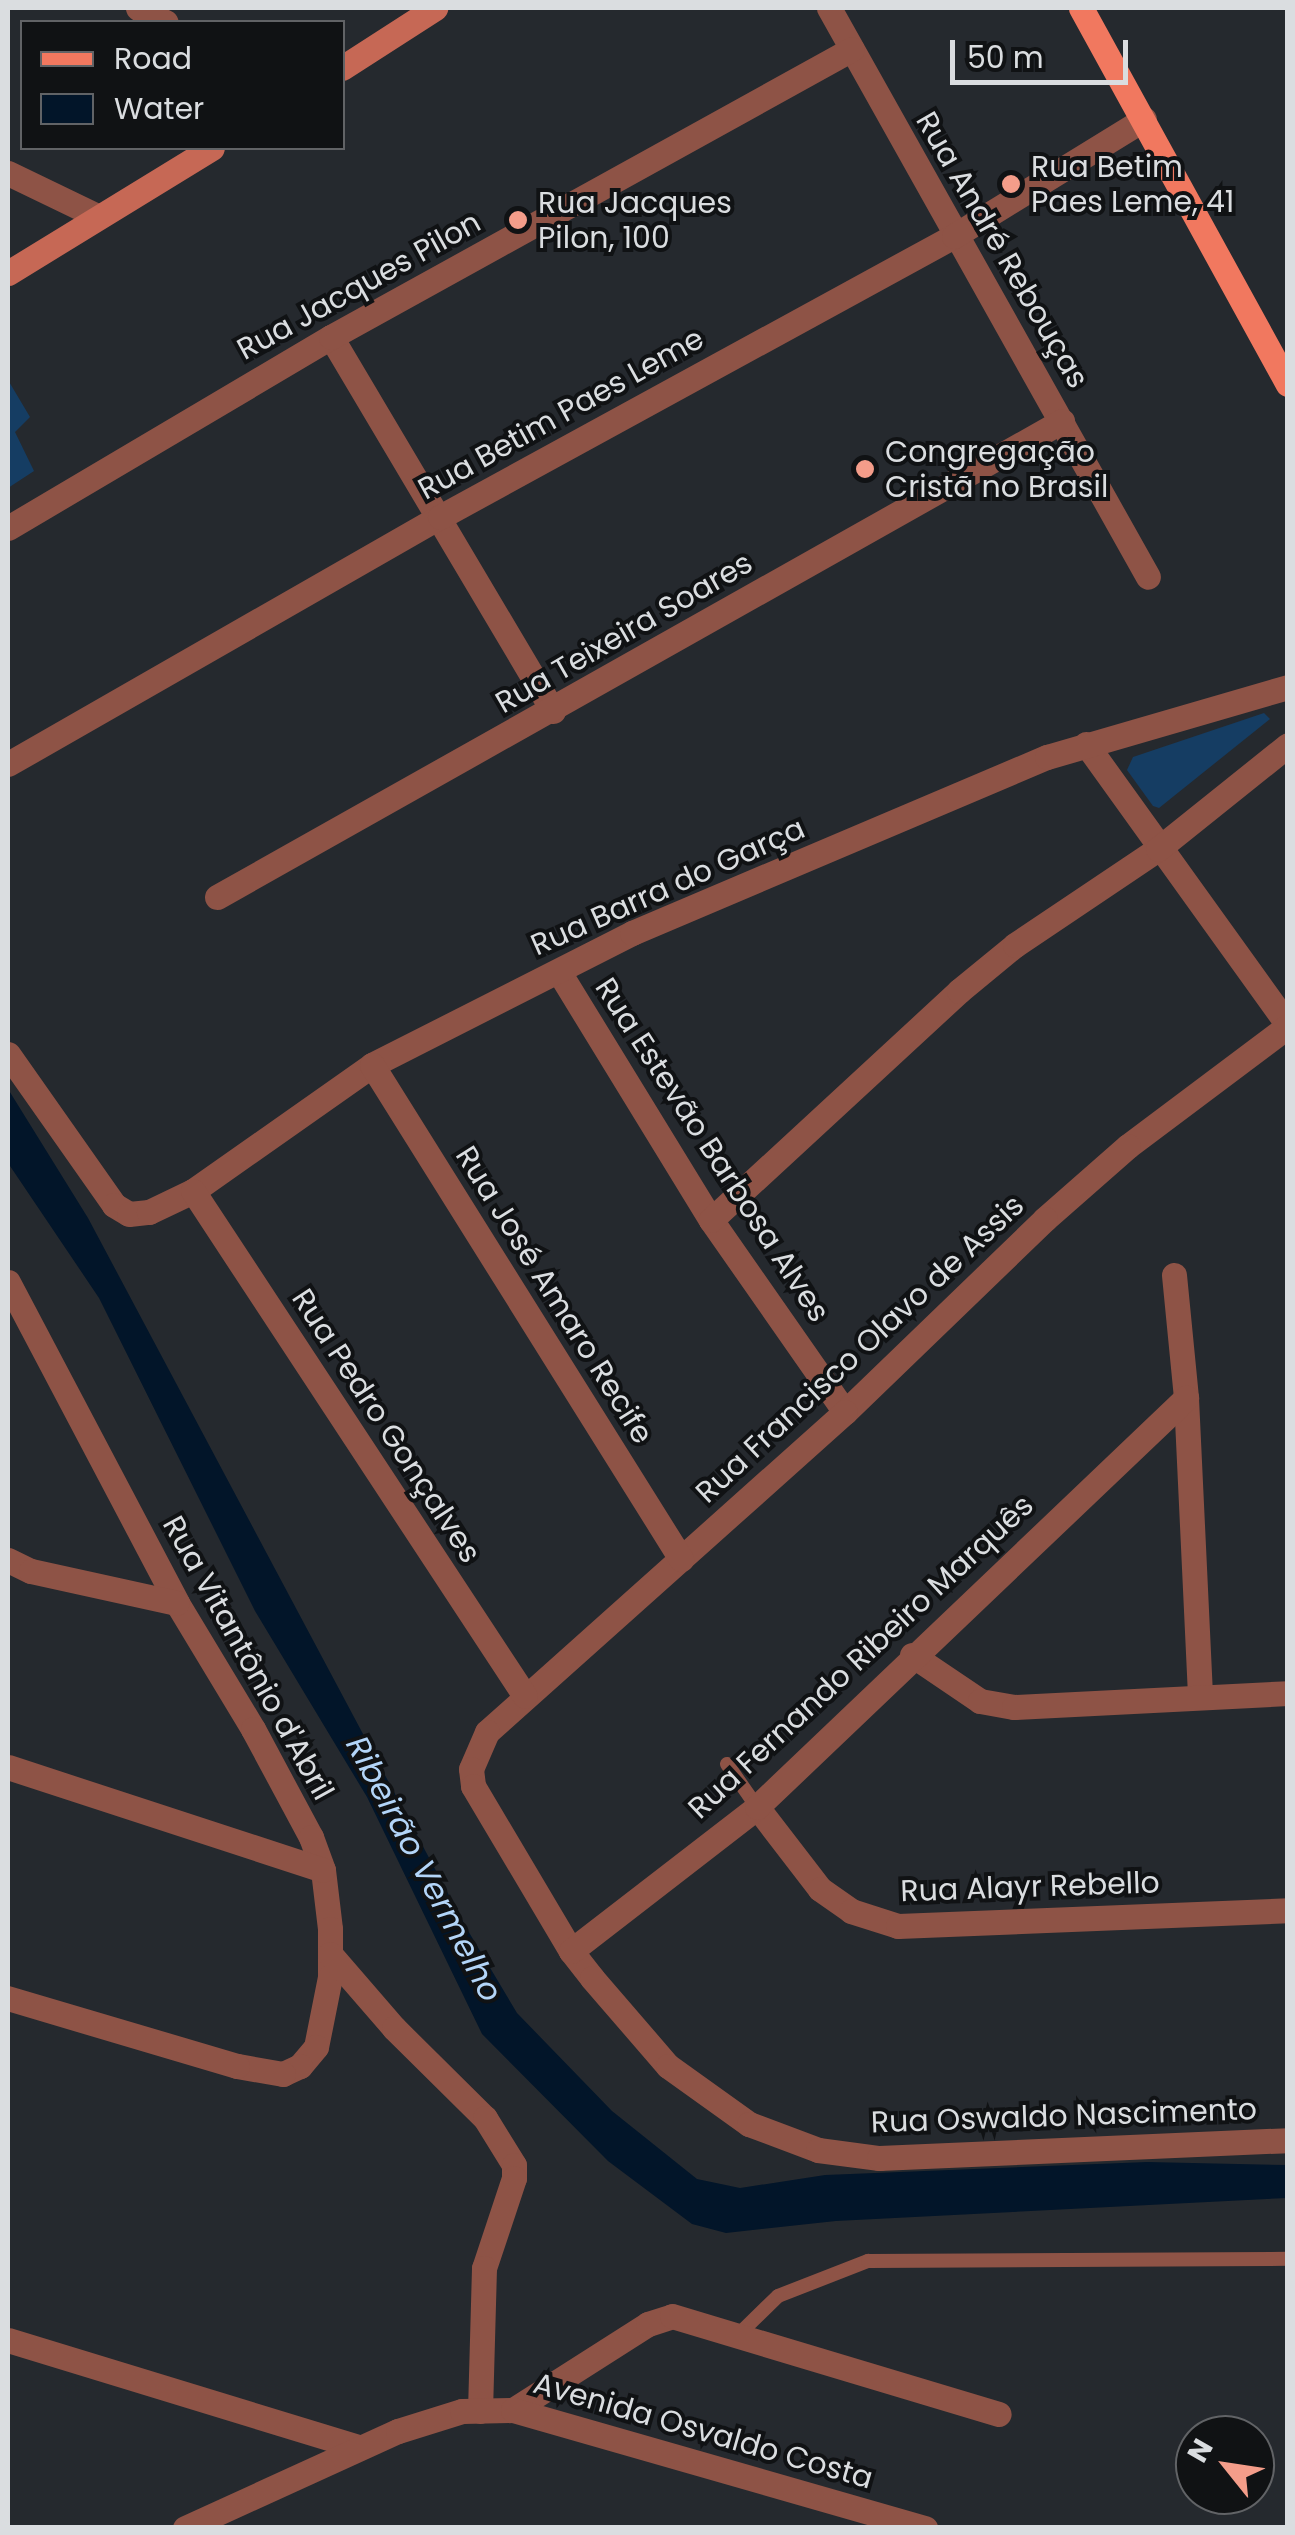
<!DOCTYPE html>
<html>
<head>
<meta charset="utf-8">
<style>
  body { margin:0 }
  #map { position:relative; width:1295px; height:2535px; overflow:hidden; background:#25292e; font-family:Poppins,sans-serif }
  div>[style] { position:absolute }
  .green>* { inset:0; background:#153d63 }
  .water>* { inset:0; background:#021529 }
  .lane>* { height:14px; margin:-7px; padding:0 7px; transform-origin:7px; border-radius:7px; background:#8e5346 }
  .street>* { height:25px; margin:-12.5px; padding:0 12.5px; transform-origin:12.5px; border-radius:12.5px; background:#8e5346 }
  .secondary>* { height:25px; margin:-12.5px; padding:0 12.5px; transform-origin:12.5px; border-radius:12.5px; background:#c66855 }
  .primary>* { height:25px; margin:-12.5px; padding:0 12.5px; transform-origin:12.5px; border-radius:12.5px; background:#f1785f }
  .dots>* { width:28px; height:28px; translate:-50% -50%; box-sizing:border-box; border:5px solid #101214; border-radius:50% }
  span { translate:-50% -50%; white-space:nowrap; text-align:center; line-height:1.15; -webkit-text-stroke:8px #101214; paint-order:stroke }
  .poi-label { font-size:30px; color:#dadde0 }
  .left { translate:0 -50%; text-align:left }
  .street-label { font-size:30px; color:#dadde0 }
  .water-label { font-size:32px; color:#b3d5f8; font-style:italic }
  .frame { position:absolute; inset:0; border:10px solid #dadde0; pointer-events:none }
  .legend { position:absolute; left:20px; top:20px; width:325px; height:130px; box-sizing:border-box; background:#101214; border:2px solid #616366; margin:0; padding:12px 18px; list-style:none; font-size:30px; color:#dadde0 }
  .legend li { display:flex; align-items:center; gap:20px; height:50px }
  .legend b { width:50px; border:2px solid #616366 }
  .north { position:absolute; left:1175px; top:2415px; width:100px; height:100px; box-sizing:border-box; background:#101214; border:2px solid #616366; border-radius:50%; rotate:300deg; font-size:28px; font-weight:700; line-height:40px; text-align:center; color:#dadde0 }
  .north::after { content:''; display:block; margin:auto; width:35px; height:45px; background:#f49d8a; clip-path:polygon(50% 0,100% 100%,50% 72%,0 100%) }
  .scale { position:absolute; left:950px; top:40px; width:178px; height:45px; box-sizing:border-box; border:5px solid #dadde0; border-top:0; padding-left:12px; font-size:30px; line-height:35px; white-space:nowrap; color:#dadde0; -webkit-text-stroke:8px #101214; paint-order:stroke }
</style>
</head>
<body>
<div id="map">
  <div class="green">
    <i style="clip-path:polygon(8px 380px,30px 417px,15px 432px,34px 471px,8px 488px)"></i>
    <i style="clip-path:polygon(1264px 713px,1270px 719px,1159px 808px,1153px 806px,1127px 770px,1133px 757px)"></i>
  </div>
  <div class="water">
    <i style="clip-path:polygon(8px 1089px,88px 1218px,467px 1929px,517px 2013px,612px 2111px,697px 2179px,740px 2188px,825px 2175px,1147px 2162px,1287px 2165px,1287px 2198px,836px 2221px,726px 2233px,692px 2224px,608px 2161px,482px 2034px,367px 1797px,255px 1611px,99px 1298px,8px 1163px)"></i>
  </div>
  <div class="lane">
    <i style="left:727px;top:1764px;width:52px;rotate:55.1deg"></i>
    <i style="left:737px;top:2336px;width:57px;rotate:-44.3deg"></i>
    <i style="left:778px;top:2296px;width:97px;rotate:-21.3deg"></i>
    <i style="left:868px;top:2261px;width:420px;rotate:-0.3deg"></i>
  </div>
  <div class="street">
    <i style="left:138px;top:8px;width:31px;rotate:27deg"></i>
    <i style="left:829px;top:8px;width:652px;rotate:60.72deg"></i>
    <i style="left:8px;top:173px;width:99px;rotate:25.8deg"></i>
    <i style="left:331px;top:337px;width:435px;rotate:59.3deg"></i>
    <i style="left:8px;top:528px;width:375px;rotate:-30.6deg"></i>
    <i style="left:331px;top:337px;width:595px;rotate:-28.93deg"></i>
    <i style="left:1086px;top:744px;width:346px;rotate:54.3deg"></i>
    <i style="left:8px;top:764px;width:498px;rotate:-29.8deg"></i>
    <i style="left:440px;top:517px;width:586px;rotate:-28.67deg"></i>
    <i style="left:954px;top:236px;width:223px;rotate:-31.6deg"></i>
    <i style="left:217px;top:897px;width:970px;rotate:-29.39deg"></i>
    <i style="left:559px;top:972px;width:291px;rotate:58.5deg"></i>
    <i style="left:711px;top:1220px;width:234px;rotate:55.1deg"></i>
    <i style="left:1288px;top:1026px;width:200px;rotate:143.1deg"></i>
    <i style="left:1128px;top:1146px;width:111px;rotate:138.7deg"></i>
    <i style="left:1045px;top:1219px;width:278px;rotate:136deg"></i>
    <i style="left:845px;top:1412px;width:480px;rotate:138.2deg"></i>
    <i style="left:487px;top:1732px;width:40px;rotate:113.4deg"></i>
    <i style="left:471px;top:1769px;width:17px;rotate:83deg"></i>
    <i style="left:473px;top:1786px;width:192px;rotate:59.3deg"></i>
    <i style="left:571px;top:1951px;width:34px;rotate:52deg"></i>
    <i style="left:592px;top:1978px;width:116px;rotate:49.2deg"></i>
    <i style="left:668px;top:2066px;width:100px;rotate:35.6deg"></i>
    <i style="left:749px;top:2124px;width:74px;rotate:20.6deg"></i>
    <i style="left:818px;top:2150px;width:62px;rotate:7.5deg"></i>
    <i style="left:879px;top:2158px;width:409px;rotate:-2.5deg"></i>
    <i style="left:8px;top:1054px;width:184px;rotate:54.9deg"></i>
    <i style="left:114px;top:1205px;width:17px;rotate:31deg"></i>
    <i style="left:129px;top:1214px;width:20px;rotate:-6deg"></i>
    <i style="left:149px;top:1212px;width:49px;rotate:-25.5deg"></i>
    <i style="left:193px;top:1191px;width:219px;rotate:-35.1deg"></i>
    <i style="left:372px;top:1065px;width:292px;rotate:-26.9deg"></i>
    <i style="left:632px;top:933px;width:451px;rotate:-23deg"></i>
    <i style="left:1047px;top:757px;width:251px;rotate:-16.2deg"></i>
    <i style="left:372px;top:1065px;width:583px;rotate:57.97deg"></i>
    <i style="left:193px;top:1191px;width:604px;rotate:56.68deg"></i>
    <i style="left:711px;top:1220px;width:338px;rotate:-42.7deg"></i>
    <i style="left:959px;top:991px;width:72px;rotate:-39.4deg"></i>
    <i style="left:1015px;top:945px;width:172px;rotate:-33.9deg"></i>
    <i style="left:1158px;top:849px;width:166px;rotate:-38.7deg"></i>
    <i style="left:1174px;top:1275px;width:124px;rotate:84.4deg"></i>
    <i style="left:1186px;top:1398px;width:299px;rotate:87.3deg"></i>
    <i style="left:8px;top:1282px;width:363px;rotate:62.2deg"></i>
    <i style="left:177px;top:1603px;width:147px;rotate:58.9deg"></i>
    <i style="left:253px;top:1729px;width:123px;rotate:61.8deg"></i>
    <i style="left:311px;top:1837px;width:35px;rotate:70deg"></i>
    <i style="left:323px;top:1870px;width:59px;rotate:83.2deg"></i>
    <i style="left:330px;top:1929px;width:48px;rotate:90deg"></i>
    <i style="left:330px;top:1977px;width:71px;rotate:101.3deg"></i>
    <i style="left:316px;top:2047px;width:25px;rotate:130deg"></i>
    <i style="left:300px;top:2066px;width:19px;rotate:155deg"></i>
    <i style="left:283px;top:2074px;width:47px;rotate:-170.1deg"></i>
    <i style="left:237px;top:2066px;width:239px;rotate:-163.5deg"></i>
    <i style="left:8px;top:1560px;width:25px;rotate:26deg"></i>
    <i style="left:31px;top:1571px;width:149px;rotate:12.4deg"></i>
    <i style="left:912px;top:1655px;width:82px;rotate:34.1deg"></i>
    <i style="left:980px;top:1701px;width:35px;rotate:10deg"></i>
    <i style="left:1014px;top:1707px;width:274px;rotate:-2.9deg"></i>
    <i style="left:8px;top:1767px;width:331px;rotate:18.1deg"></i>
    <i style="left:757px;top:1807px;width:103px;rotate:52.5deg"></i>
    <i style="left:820px;top:1889px;width:38px;rotate:35deg"></i>
    <i style="left:851px;top:1911px;width:49px;rotate:17.7deg"></i>
    <i style="left:898px;top:1926px;width:390px;rotate:-2.3deg"></i>
    <i style="left:571px;top:1951px;width:235px;rotate:-37.7deg"></i>
    <i style="left:757px;top:1807px;width:593px;rotate:-43.63deg"></i>
    <i style="left:330px;top:1954px;width:98px;rotate:49.1deg"></i>
    <i style="left:394px;top:2028px;width:128px;rotate:44.7deg"></i>
    <i style="left:485px;top:2118px;width:55px;rotate:58.3deg"></i>
    <i style="left:514px;top:2165px;width:13px;rotate:90deg"></i>
    <i style="left:514px;top:2178px;width:95px;rotate:108.4deg"></i>
    <i style="left:484px;top:2268px;width:143px;rotate:91.6deg"></i>
    <i style="left:8px;top:2340px;width:367px;rotate:17deg"></i>
    <i style="left:513px;top:2410px;width:160px;rotate:-32.5deg"></i>
    <i style="left:648px;top:2324px;width:25px;rotate:-18deg"></i>
    <i style="left:672px;top:2316px;width:341px;rotate:16.7deg"></i>
    <i style="left:185px;top:2528px;width:234px;rotate:-24.5deg"></i>
    <i style="left:398px;top:2431px;width:67px;rotate:-17.4deg"></i>
    <i style="left:462px;top:2411px;width:51px;rotate:-1.1deg"></i>
    <i style="left:513px;top:2410px;width:429px;rotate:16deg"></i>
  </div>
  <div class="secondary">
    <i style="left:342px;top:68px;width:111px;rotate:-32.8deg"></i>
    <i style="left:8px;top:273px;width:239px;rotate:-31.5deg"></i>
  </div>
  <div class="primary">
    <i style="left:1081px;top:8px;width:429px;rotate:61.2deg"></i>
  </div>
  <div class="dots">
    <i style="left:1011px;top:184px;background:#f49d8a"></i>
    <i style="left:518px;top:220px;background:#f49d8a"></i>
    <i style="left:865px;top:469px;background:#f49d8a"></i>
  </div>
  <div class="poi-label">
    <span class="left" style="left:1031px;top:184px">Rua Betim<br>Paes Leme, 41</span>
    <span class="left" style="left:538px;top:220px">Rua Jacques<br>Pilon, 100</span>
    <span class="left" style="left:885px;top:469px">Congregação<br>Cristã no Brasil</span>
  </div>
  <div class="street-label">
    <span style="left:1002px;top:250px;rotate:60deg">Rua André Rebouças</span>
    <span style="left:359px;top:286px;rotate:-29deg">Rua Jacques Pilon</span>
    <span style="left:561px;top:414px;rotate:-29deg">Rua Betim Paes Leme</span>
    <span style="left:624px;top:633px;rotate:-30deg">Rua Teixeira Soares</span>
    <span style="left:668px;top:887px;rotate:-24deg">Rua Barra do Garça</span>
    <span style="left:712px;top:1150px;rotate:57deg">Rua Estevão Barbosa Alves</span>
    <span style="left:554px;top:1295px;rotate:58deg">Rua José Amaro Recife</span>
    <span style="left:860px;top:1349px;rotate:-43deg">Rua Francisco Olavo de Assis</span>
    <span style="left:386px;top:1426px;rotate:57deg">Rua Pedro Gonçalves</span>
    <span style="left:861px;top:1657px;rotate:-43deg">Rua Fernando Ribeiro Marquês</span>
    <span style="left:248px;top:1658px;rotate:61deg">Rua Vitantônio d'Abril</span>
    <span style="left:1030px;top:1887px;rotate:-2deg">Rua Alayr Rebello</span>
    <span style="left:1064px;top:2116px;rotate:-2deg">Rua Oswaldo Nascimento</span>
    <span style="left:703px;top:2431px;rotate:16deg">Avenida Osvaldo Costa</span>
  </div>
  <div class="water-label">
    <span style="left:424px;top:1869px;rotate:62deg">Ribeirão Vermelho</span>
  </div>
  <div class="frame"></div>
  <ul class="legend">
  <li><b style="height:12px;background:#f1785f"></b>Road</li>
  <li><b style="height:28px;background:#021529"></b>Water</li>
  </ul>
  <div class="north">N</div>
  <div class="scale">50 m</div>
</div>
</body>
</html>
